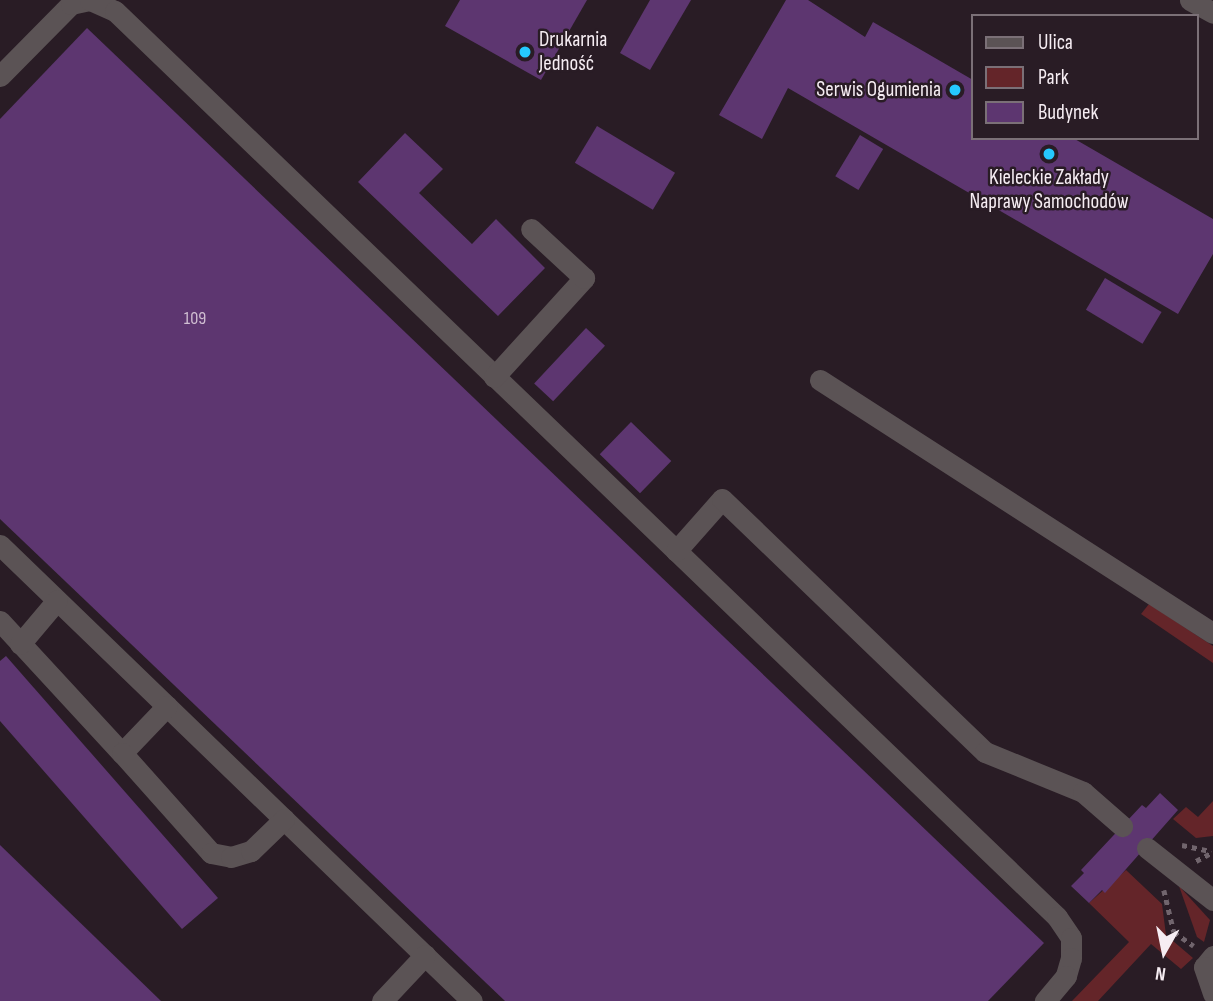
<!DOCTYPE html>
<html>
<head>
<meta charset="utf-8">
<style>
  body { margin:0 }
  #map { position:relative; width:1213px; height:1001px; overflow:hidden; background:#291c25; font-family:"Sofia Sans Condensed",sans-serif }
  div>[style] { position:absolute }
  .green>* { inset:0; background:#642529 }
  .building>* { inset:0; background:#5d3670; transform-origin:0 0 }
  .path>* { height:4.5px; margin-top:-2.25px; transform-origin:0; background:repeating-linear-gradient(90deg,#71656d 0 5px,transparent 0 10px) }
  .minor>* { height:21px; margin:-10.5px; padding:0 10.5px; transform-origin:10.5px; border-radius:10.5px; background:#5b5355 }
  .dots>* { width:19px; height:19px; translate:-50% -50%; box-sizing:border-box; border:4px solid #291c25; border-radius:50% }
  span { translate:-50% -50%; white-space:nowrap; text-align:center; line-height:1.15; -webkit-text-stroke:5px #291c25; paint-order:stroke }
  .number-label { font-size:18px; color:#d0bfd2 }
  .number-label span { -webkit-text-stroke-width:0 }
  .poi-label { font-size:21px; color:#f6edf3 }
  .left { translate:0 -50%; text-align:left }
  .right { translate:-100% -50%; text-align:right }
  .legend { position:absolute; left:971px; top:14px; width:228px; height:126px; box-sizing:border-box; background:#291c25; border:2px solid #7b7077; margin:0; padding:9px 12px; list-style:none; font-size:21px; color:#f6edf3 }
  .legend li { display:flex; align-items:center; gap:14px; height:35px }
  .legend b { width:35px; border:2px solid #7b7077 }
  .north { position:absolute; left:1129px; top:917px; width:70px; height:70px; -webkit-text-stroke:5px #291c25; paint-order:stroke; rotate:189deg; font-size:19px; font-weight:700; line-height:28px; text-align:center; color:#f6edf3 }
  .north::after { content:''; display:block; margin:auto; width:24px; height:32px; background:#f6edf3; clip-path:polygon(50% 0,100% 100%,50% 72%,0 100%) }
</style>
</head>
<body>
<div id="map">
  <div class="green">
    <i style="clip-path:polygon(1149px 604px,1213px 646px,1213px 663px,1141px 614px)"></i>
    <i style="clip-path:polygon(1213px 801px,1213px 836px,1196px 838px,1173px 819px,1186px 807px,1198px 817px)"></i>
    <i style="clip-path:polygon(1126px 870px,1162px 904px,1166px 935px,1193px 958px,1181px 969px,1151px 944px,1098px 1001px,1072px 1001px,1129px 942px,1089px 903px)"></i>
    <i style="clip-path:polygon(1179px 886px,1210px 920px,1204px 942px,1197px 937px)"></i>
  </div>
  <div class="building">
    <i style="clip-path:polygon(460px 0,587px 0,541px 80px,445px 26px)"></i>
    <i style="clip-path:polygon(650px 0,691px 0,650px 70px,620px 53px)"></i>
    <i style="clip-path:polygon(786px 0,808px 0,865px 37px,873px 22px,973px 80px,973px 138px,1073px 138px,1213px 219px,1213px 254px,1178px 314px,788px 88px,762px 139px,719px 115px)"></i>
    <i style="clip-path:polygon(87px 28px,1044px 943px,988px 1001px,505px 1001px,0 519px,0 119px)"></i>
    <i style="left:597px;top:126px;width:91px;height:43px;rotate:31deg"></i>
    <i style="clip-path:polygon(405px 133px,443px 169px,419px 193px,472px 244px,496px 219px,545px 268px,498px 316px,358px 182px)"></i>
    <i style="left:860px;top:135px;width:27px;height:48px;rotate:31deg"></i>
    <i style="left:1105px;top:278px;width:66px;height:37px;rotate:31deg"></i>
    <i style="left:586px;top:328px;width:26px;height:76px;rotate:43deg"></i>
    <i style="left:631px;top:422px;width:56px;height:45px;rotate:44deg"></i>
    <i style="clip-path:polygon(6px 656px,218px 898px,182px 929px,0 721px,0 661px)"></i>
    <i style="clip-path:polygon(1160px 793px,1178px 810px,1105px 893px,1102px 890px,1089px 903px,1071px 886px,1084px 873px,1081px 870px,1142px 805px,1146px 808px)"></i>
    <i style="clip-path:polygon(0 845px,161px 1001px,0 1001px)"></i>
  </div>
  <div class="path">
    <i style="left:1182px;top:845px;width:30px;rotate:12deg"></i>
    <i style="left:1196px;top:861px;width:19px;rotate:-28deg"></i>
    <i style="left:1164px;top:890px;width:43px;rotate:76.6deg"></i>
    <i style="left:1174px;top:932px;width:24px;rotate:35deg"></i>
  </div>
  <div class="minor">
    <i style="left:1190px;top:0;width:26px;rotate:29deg"></i>
    <i style="left:0;top:76px;width:101px;rotate:-45.4deg"></i>
    <i style="left:71px;top:4px;width:19px;rotate:-12deg"></i>
    <i style="left:90px;top:0;width:27px;rotate:24deg"></i>
    <i style="left:115px;top:11px;width:1307px;rotate:43.88deg"></i>
    <i style="left:1057px;top:917px;width:25px;rotate:56deg"></i>
    <i style="left:1071px;top:938px;width:20px;rotate:90deg"></i>
    <i style="left:1071px;top:958px;width:19px;rotate:106deg"></i>
    <i style="left:1066px;top:976px;width:33px;rotate:130deg"></i>
    <i style="left:494px;top:377px;width:134px;rotate:-47.7deg"></i>
    <i style="left:584px;top:278px;width:72px;rotate:-137.2deg"></i>
    <i style="left:820px;top:380px;width:467px;rotate:32.8deg"></i>
    <i style="left:0;top:545px;width:656px;rotate:44.01deg"></i>
    <i style="left:676px;top:551px;width:69px;rotate:-48.5deg"></i>
    <i style="left:722px;top:499px;width:365px;rotate:43.9deg"></i>
    <i style="left:985px;top:752px;width:106px;rotate:22.2deg"></i>
    <i style="left:1083px;top:792px;width:52px;rotate:41.1deg"></i>
    <i style="left:0;top:621px;width:180px;rotate:47.3deg"></i>
    <i style="left:20px;top:644px;width:57px;rotate:-49.9deg"></i>
    <i style="left:167px;top:706px;width:65px;rotate:133.8deg"></i>
    <i style="left:122px;top:753px;width:134px;rotate:48.3deg"></i>
    <i style="left:211px;top:853px;width:20px;rotate:11deg"></i>
    <i style="left:231px;top:857px;width:21px;rotate:-17deg"></i>
    <i style="left:251px;top:851px;width:46px;rotate:-44.1deg"></i>
    <i style="left:1147px;top:848px;width:84px;rotate:38.2deg"></i>
    <i style="left:1213px;top:956px;width:14px;rotate:129deg"></i>
    <i style="left:1204px;top:967px;width:28px;rotate:71deg"></i>
    <i style="left:382px;top:1001px;width:63px;rotate:-46.9deg"></i>
  </div>
  <div class="dots">
    <i style="left:525px;top:52px;background:#25c9fe"></i>
    <i style="left:955px;top:90px;background:#25c9fe"></i>
    <i style="left:1049px;top:154px;background:#25c9fe"></i>
  </div>
  <div class="number-label">
    <span style="left:195px;top:319px">109</span>
  </div>
  <div class="poi-label">
    <span class="left" style="left:539px;top:52px">Drukarnia<br>Jedność</span>
    <span class="right" style="left:941px;top:90px">Serwis Ogumienia</span>
    <span style="left:1049px;top:190px">Kieleckie Zakłady<br>Naprawy Samochodów</span>
  </div>
  <ul class="legend">
  <li><b style="height:9px;background:#5b5355"></b>Ulica</li>
  <li><b style="height:19px;background:#642529"></b>Park</li>
  <li><b style="height:19px;background:#5d3670"></b>Budynek</li>
  </ul>
  <div class="north">N</div>
</div>
</body>
</html>
